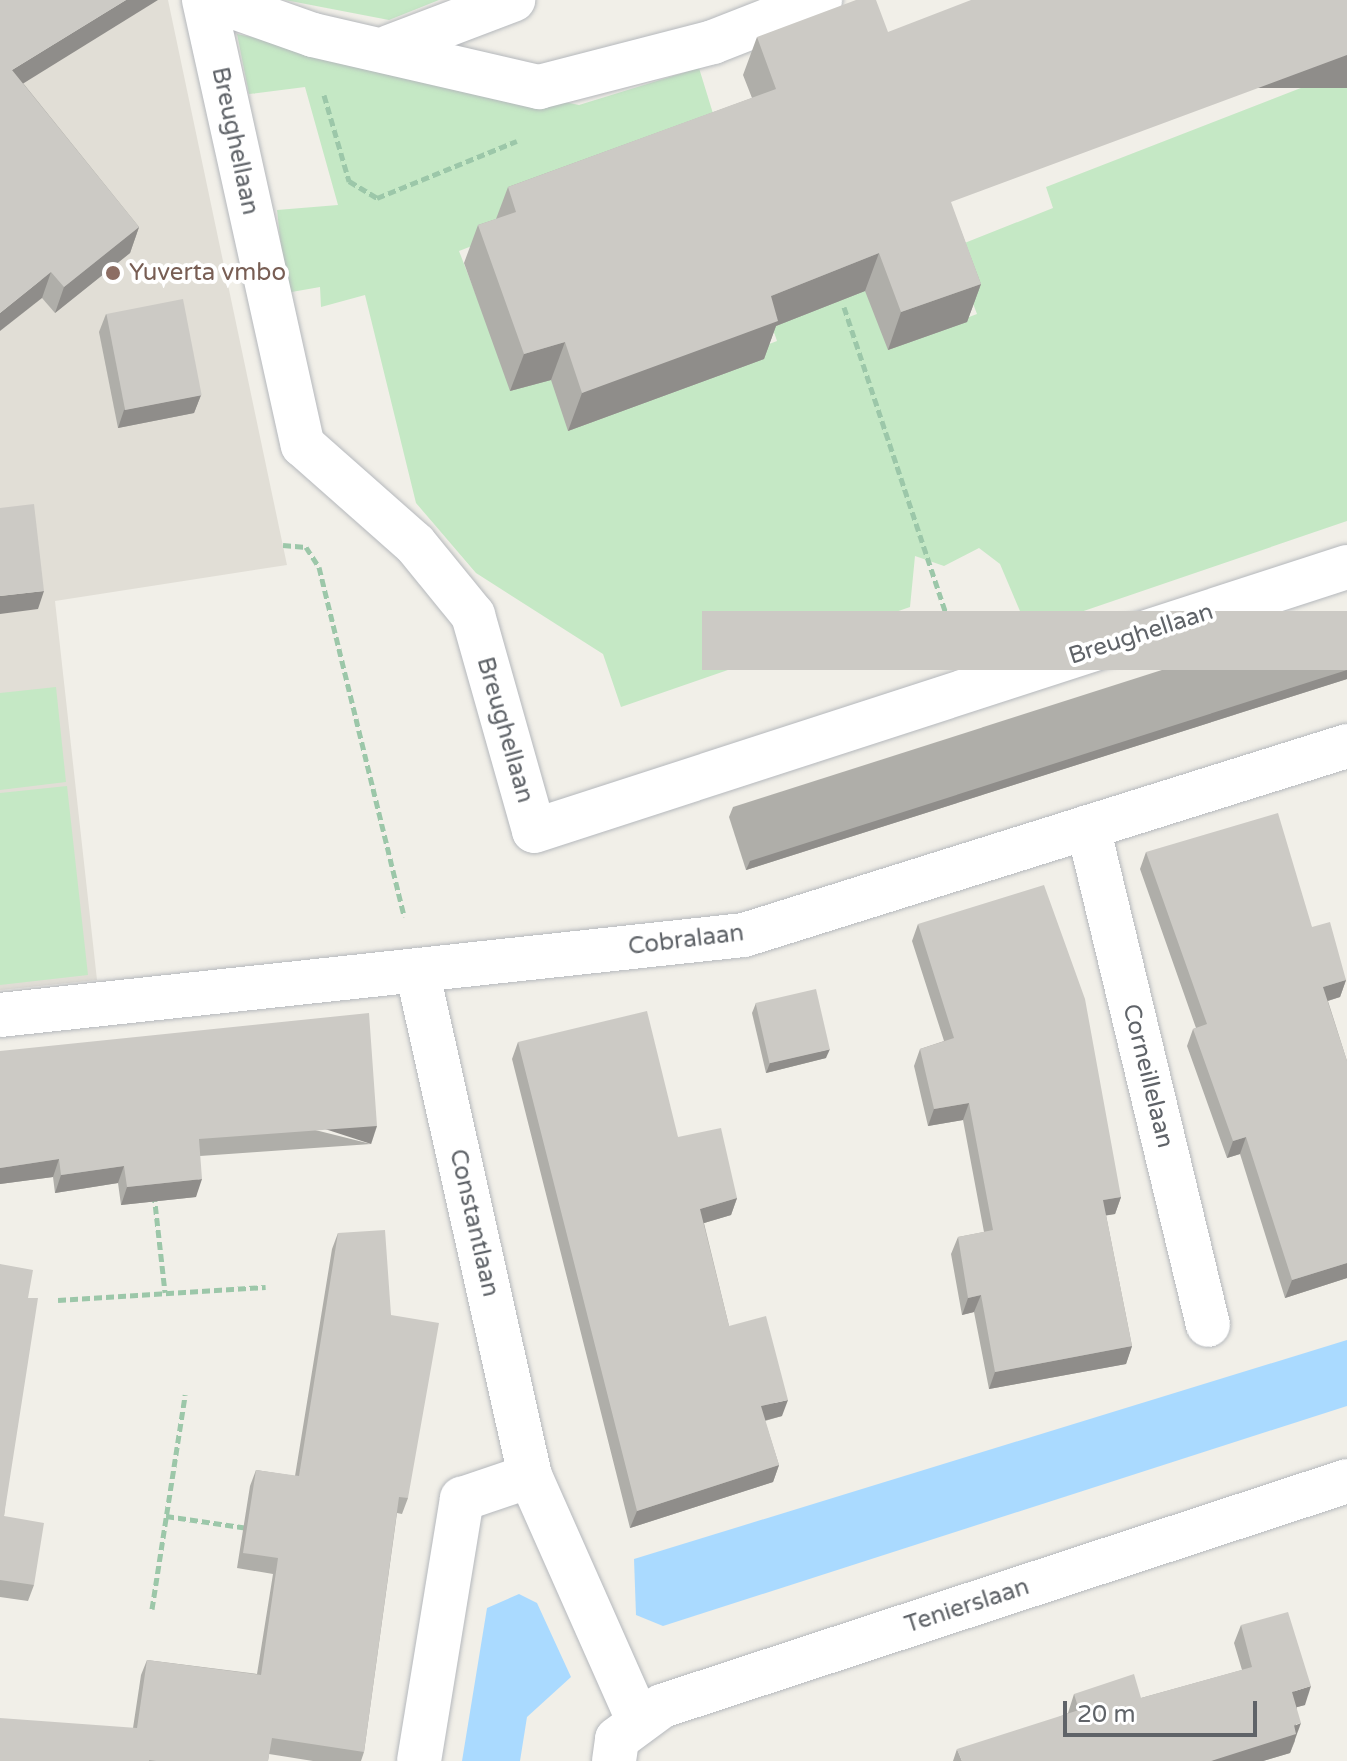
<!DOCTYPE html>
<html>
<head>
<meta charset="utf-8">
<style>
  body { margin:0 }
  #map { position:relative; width:1347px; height:1761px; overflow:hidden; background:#f1efe8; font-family:"Varela Round",sans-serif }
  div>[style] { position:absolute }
  .education>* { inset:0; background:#e1ded6 }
  .green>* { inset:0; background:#c5e8c5 }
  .water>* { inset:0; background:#aadaff }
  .path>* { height:5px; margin-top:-2.5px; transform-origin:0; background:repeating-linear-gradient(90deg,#9cc7a9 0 8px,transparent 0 12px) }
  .roads { filter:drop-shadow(0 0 2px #b5b8bc) drop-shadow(0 0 2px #b5b8bc) }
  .minor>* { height:44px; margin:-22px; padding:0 22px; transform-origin:22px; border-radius:22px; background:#fff }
  .wall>* { inset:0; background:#afaea9 }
  .shaded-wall>* { inset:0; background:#8f8d8a; transform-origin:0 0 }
  .building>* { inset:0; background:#cccac5; transform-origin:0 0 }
  .dots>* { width:22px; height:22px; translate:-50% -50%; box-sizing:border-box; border:4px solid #fff; border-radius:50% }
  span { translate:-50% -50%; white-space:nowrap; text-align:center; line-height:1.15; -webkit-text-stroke:8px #fff; paint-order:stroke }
  .street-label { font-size:24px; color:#5f6368 }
  .education-label { font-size:24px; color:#785e54 }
  .left { translate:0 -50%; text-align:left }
  .scale { position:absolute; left:1063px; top:1701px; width:194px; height:36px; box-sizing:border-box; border:4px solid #5f6368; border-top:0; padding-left:10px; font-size:24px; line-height:28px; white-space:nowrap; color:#5f6368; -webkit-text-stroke:6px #fff; paint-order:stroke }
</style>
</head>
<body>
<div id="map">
  <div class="education">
    <i style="clip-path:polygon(0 0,168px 0,287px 565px,55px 601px,97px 980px,0 990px)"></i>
  </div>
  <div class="green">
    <i style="clip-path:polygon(285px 0,439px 0,389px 20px)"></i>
    <i style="clip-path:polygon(237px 34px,579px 105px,699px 68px,715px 120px,516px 229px,459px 251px,510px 383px,548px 369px,569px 422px,777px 341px,767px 312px,865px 274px,892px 346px,977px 314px,952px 248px,1053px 208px,1046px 187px,1347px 70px,1347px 521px,1028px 630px,1000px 564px,979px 548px,944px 566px,915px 556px,910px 607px,621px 707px,603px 654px,476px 573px,416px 503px,365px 295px,321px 307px,320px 287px,286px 293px,277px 210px,338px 205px,305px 87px,249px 94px)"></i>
    <i style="clip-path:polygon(56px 687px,66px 782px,0 790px,0 693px)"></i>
    <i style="clip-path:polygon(67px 786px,88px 975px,0 985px,0 793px)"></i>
  </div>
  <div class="water">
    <i style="clip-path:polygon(1347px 1340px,1347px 1406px,663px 1626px,636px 1615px,634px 1559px)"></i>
    <i style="clip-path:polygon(519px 1594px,537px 1603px,571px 1677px,527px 1717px,520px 1761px,462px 1761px,487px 1608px)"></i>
  </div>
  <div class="path">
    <i style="left:324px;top:95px;width:90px;rotate:73.8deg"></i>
    <i style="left:349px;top:181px;width:33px;rotate:31deg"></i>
    <i style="left:377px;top:198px;width:151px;rotate:-22.2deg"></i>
    <i style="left:844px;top:307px;width:346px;rotate:71.6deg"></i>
    <i style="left:283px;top:545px;width:23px;rotate:5deg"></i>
    <i style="left:306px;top:547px;width:24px;rotate:57deg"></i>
    <i style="left:319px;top:567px;width:360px;rotate:76.3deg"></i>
    <i style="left:154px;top:1194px;width:99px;rotate:83.6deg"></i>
    <i style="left:58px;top:1300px;width:208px;rotate:-3.6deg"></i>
    <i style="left:166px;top:1516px;width:83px;rotate:8.3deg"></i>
    <i style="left:152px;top:1609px;width:217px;rotate:-81.2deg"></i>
  </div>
  <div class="roads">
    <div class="minor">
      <i style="left:204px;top:0;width:456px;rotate:77.5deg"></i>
      <i style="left:303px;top:445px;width:149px;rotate:41.5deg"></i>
      <i style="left:415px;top:544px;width:92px;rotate:50.8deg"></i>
      <i style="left:473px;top:615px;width:224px;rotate:74.2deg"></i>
      <i style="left:534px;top:831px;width:855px;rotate:-17.99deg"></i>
      <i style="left:214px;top:0;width:105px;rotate:19.5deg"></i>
      <i style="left:313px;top:35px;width:232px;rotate:13deg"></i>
      <i style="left:539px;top:87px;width:180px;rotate:-14.5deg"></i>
      <i style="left:713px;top:42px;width:115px;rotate:-21.4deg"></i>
      <i style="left:389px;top:47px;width:133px;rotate:-20.8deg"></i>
      <i style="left:1088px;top:827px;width:512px;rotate:76.45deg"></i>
      <i style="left:417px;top:970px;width:518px;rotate:77.41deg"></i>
      <i style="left:530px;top:1476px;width:269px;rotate:66.1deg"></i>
      <i style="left:0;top:1015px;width:748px;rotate:-6.14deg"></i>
      <i style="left:744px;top:935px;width:632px;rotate:-17.4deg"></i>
      <i style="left:419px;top:1761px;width:266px;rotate:-80.7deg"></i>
      <i style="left:462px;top:1499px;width:72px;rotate:-18.7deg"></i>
      <i style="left:614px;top:1761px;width:22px;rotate:-82deg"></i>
      <i style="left:617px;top:1739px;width:56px;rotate:-36.3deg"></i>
      <i style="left:662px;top:1706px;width:721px;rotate:-18.18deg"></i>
    </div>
  </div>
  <div class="wall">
    <i style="clip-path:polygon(757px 37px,961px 231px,981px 284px,967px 322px,888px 350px,865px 291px,776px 326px,764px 359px,568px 431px,551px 380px,510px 391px,464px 263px,478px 225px,496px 219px,508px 187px,752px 98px,743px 75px)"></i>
    <i style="clip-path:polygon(23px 83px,139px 227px,130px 253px,55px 313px,42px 298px)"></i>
    <i style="clip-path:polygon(106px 314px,201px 395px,194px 413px,118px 428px,99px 332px)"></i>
    <i style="clip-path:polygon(1347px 611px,1347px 679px,746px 870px,729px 817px,733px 807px)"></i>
    <i style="clip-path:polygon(1146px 852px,1312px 927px,1346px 980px,1340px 997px,1328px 1001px,1347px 1061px,1347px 1278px,1285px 1298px,1240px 1154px,1227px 1158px,1187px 1046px,1193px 1029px,1196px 1028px,1140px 869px)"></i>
    <i style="clip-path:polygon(918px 924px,1121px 1197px,1115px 1214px,1106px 1215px,1132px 1346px,1126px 1364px,989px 1389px,974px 1312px,962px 1315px,951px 1254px,958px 1237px,984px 1232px,963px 1120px,928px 1126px,914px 1066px,920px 1049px,944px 1041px,912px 941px)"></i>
    <i style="clip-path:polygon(756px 1003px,826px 1058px,766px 1073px,752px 1013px)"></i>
    <i style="clip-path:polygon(518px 1042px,678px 1137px,737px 1198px,731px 1215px,704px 1223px,729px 1326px,782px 1416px,765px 1421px,779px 1465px,773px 1482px,630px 1528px,512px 1059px)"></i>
    <i style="clip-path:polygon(0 1051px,371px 1144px,200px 1156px,196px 1197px,121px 1205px,118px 1183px,55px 1193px,53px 1177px,0 1184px)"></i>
    <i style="clip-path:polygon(338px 1233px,391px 1315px,408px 1498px,402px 1514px,397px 1513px,364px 1752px,361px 1761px,313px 1761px,269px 1754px,268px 1761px,0 1761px,133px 1728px,141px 1675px,147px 1660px,257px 1674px,273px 1574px,237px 1568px,250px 1486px,256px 1470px,295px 1476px,332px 1249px)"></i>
    <i style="clip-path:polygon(0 1264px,28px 1298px,4px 1516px,34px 1585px,28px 1601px,0 1597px)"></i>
    <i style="clip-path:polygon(1241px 1625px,1305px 1705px,1297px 1707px,1295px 1741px,1290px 1753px,1263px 1761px,962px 1761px,1068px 1713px,1074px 1694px,1141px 1698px,1242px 1670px,1234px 1643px)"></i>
    <i style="clip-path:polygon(957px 1749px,962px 1761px,953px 1761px)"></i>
  </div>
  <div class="shaded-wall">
    <i style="clip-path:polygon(126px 0,158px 0,3px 96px,12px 70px)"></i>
    <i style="left:1347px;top:55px;width:33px;height:422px;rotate:90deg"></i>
    <i style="clip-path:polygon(139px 227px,130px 253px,55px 313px,64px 287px)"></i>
    <i style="clip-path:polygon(879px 253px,865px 291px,776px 326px,764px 359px,568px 431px,582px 393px,771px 296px)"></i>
    <i style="clip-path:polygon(51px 272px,42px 298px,0 331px,0 313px)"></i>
    <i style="clip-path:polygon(981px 284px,967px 322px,888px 350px,901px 312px)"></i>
    <i style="clip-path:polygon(565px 342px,551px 380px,510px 391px,524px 354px)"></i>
    <i style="clip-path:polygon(201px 395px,194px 413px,118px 428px,124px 410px)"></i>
    <i style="clip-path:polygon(44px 591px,38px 609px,0 614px,0 596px)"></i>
    <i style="clip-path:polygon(1347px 670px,1347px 679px,746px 870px,750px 861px)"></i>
    <i style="clip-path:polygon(1346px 980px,1340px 997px,1317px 1004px,1323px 987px)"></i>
    <i style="clip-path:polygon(830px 1049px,826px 1058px,766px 1073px,770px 1063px)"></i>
    <i style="clip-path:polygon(969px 1103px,963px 1120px,928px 1126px,934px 1109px)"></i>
    <i style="left:377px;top:1126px;width:19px;height:178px;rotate:108deg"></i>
    <i style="clip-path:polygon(1246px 1137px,1240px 1154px,1227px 1158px,1233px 1141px)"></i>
    <i style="clip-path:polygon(59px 1159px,53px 1177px,0 1184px,0 1168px)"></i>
    <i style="clip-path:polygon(124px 1166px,118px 1183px,55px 1193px,61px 1175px)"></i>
    <i style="clip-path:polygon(202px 1179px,196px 1197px,121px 1205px,127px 1187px)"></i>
    <i style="clip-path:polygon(1121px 1197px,1115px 1214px,1097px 1217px,1103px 1200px)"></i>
    <i style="clip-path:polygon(737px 1198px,731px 1215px,694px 1226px,700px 1209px)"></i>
    <i style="clip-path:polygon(1347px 1263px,1347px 1278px,1285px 1298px,1292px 1280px)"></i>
    <i style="clip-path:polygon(981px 1295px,974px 1312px,962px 1315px,968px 1298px)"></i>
    <i style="clip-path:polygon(1132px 1346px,1126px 1364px,989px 1389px,995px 1372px)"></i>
    <i style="clip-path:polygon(788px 1400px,782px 1416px,755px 1423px,761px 1406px)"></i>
    <i style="clip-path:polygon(779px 1465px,773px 1482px,630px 1528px,637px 1511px)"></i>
    <i style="clip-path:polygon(1311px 1686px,1305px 1705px,1286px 1710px,1292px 1692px)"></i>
    <i style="clip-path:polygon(1301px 1723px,1290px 1753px,1263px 1761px,1211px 1761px)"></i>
  </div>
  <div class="building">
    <i style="clip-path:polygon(0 0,126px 0,12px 70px,139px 227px,64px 287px,51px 272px,0 313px)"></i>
    <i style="clip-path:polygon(856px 0,876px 0,888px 32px,971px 0,1347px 0,1347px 55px,951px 202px,981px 284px,901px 312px,879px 253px,771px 296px,778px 321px,582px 393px,565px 342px,524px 354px,478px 225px,516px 212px,508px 187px,776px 89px,757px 37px)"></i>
    <i style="left:183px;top:299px;width:98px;height:78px;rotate:79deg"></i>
    <i style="clip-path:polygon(34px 504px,44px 591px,0 596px,0 508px)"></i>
    <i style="left:1347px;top:611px;width:59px;height:645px;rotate:90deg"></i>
    <i style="clip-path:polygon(1278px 813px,1312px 927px,1330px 922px,1346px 980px,1323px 987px,1347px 1061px,1347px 1263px,1292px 1280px,1246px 1137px,1233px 1141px,1193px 1029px,1207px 1024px,1146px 852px)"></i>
    <i style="clip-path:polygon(1044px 885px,1085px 999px,1121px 1197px,1103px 1200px,1132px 1346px,995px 1372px,981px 1295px,968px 1298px,958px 1237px,993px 1230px,969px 1103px,934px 1109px,920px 1049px,954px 1038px,918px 924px)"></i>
    <i style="left:816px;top:989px;width:62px;height:62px;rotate:77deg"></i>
    <i style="clip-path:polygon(647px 1011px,678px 1137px,721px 1128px,737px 1198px,700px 1209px,729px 1326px,766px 1316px,788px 1400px,761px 1406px,779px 1465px,637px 1511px,518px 1042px)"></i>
    <i style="clip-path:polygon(369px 1013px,377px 1126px,199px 1139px,202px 1179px,127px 1187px,124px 1166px,61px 1175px,59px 1159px,0 1168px,0 1051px)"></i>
    <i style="clip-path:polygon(385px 1230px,391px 1315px,439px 1323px,408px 1498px,399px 1497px,364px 1752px,272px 1738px,268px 1761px,156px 1761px,149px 1760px,149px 1761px,0 1761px,0 1718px,137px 1728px,147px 1660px,261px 1675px,278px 1558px,243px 1553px,256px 1470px,299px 1476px,338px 1233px)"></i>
    <i style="clip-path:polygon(0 1264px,33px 1270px,28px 1298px,38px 1298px,4px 1516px,44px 1523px,34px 1585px,0 1580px)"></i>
    <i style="clip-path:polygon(1288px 1612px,1311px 1686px,1292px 1692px,1301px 1723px,1294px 1725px,1296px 1734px,1211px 1761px,962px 1761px,957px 1749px,1079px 1710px,1074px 1694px,1134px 1674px,1141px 1698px,1252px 1667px,1241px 1625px)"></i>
  </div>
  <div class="dots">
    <i style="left:113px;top:273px;background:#8d6e63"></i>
  </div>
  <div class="street-label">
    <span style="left:235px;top:141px;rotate:78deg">Breughellaan</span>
    <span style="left:1141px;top:634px;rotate:-18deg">Breughellaan</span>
    <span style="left:505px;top:730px;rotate:74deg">Breughellaan</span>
    <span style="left:686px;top:940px;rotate:-7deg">Cobralaan</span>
    <span style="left:1148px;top:1076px;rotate:76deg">Corneillelaan</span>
    <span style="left:474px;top:1223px;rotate:77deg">Constantlaan</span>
    <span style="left:967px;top:1606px;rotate:-18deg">Tenierslaan</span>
  </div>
  <div class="education-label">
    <span class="left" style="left:129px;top:273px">Yuverta vmbo</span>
  </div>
  <div class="scale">20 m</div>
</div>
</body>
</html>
